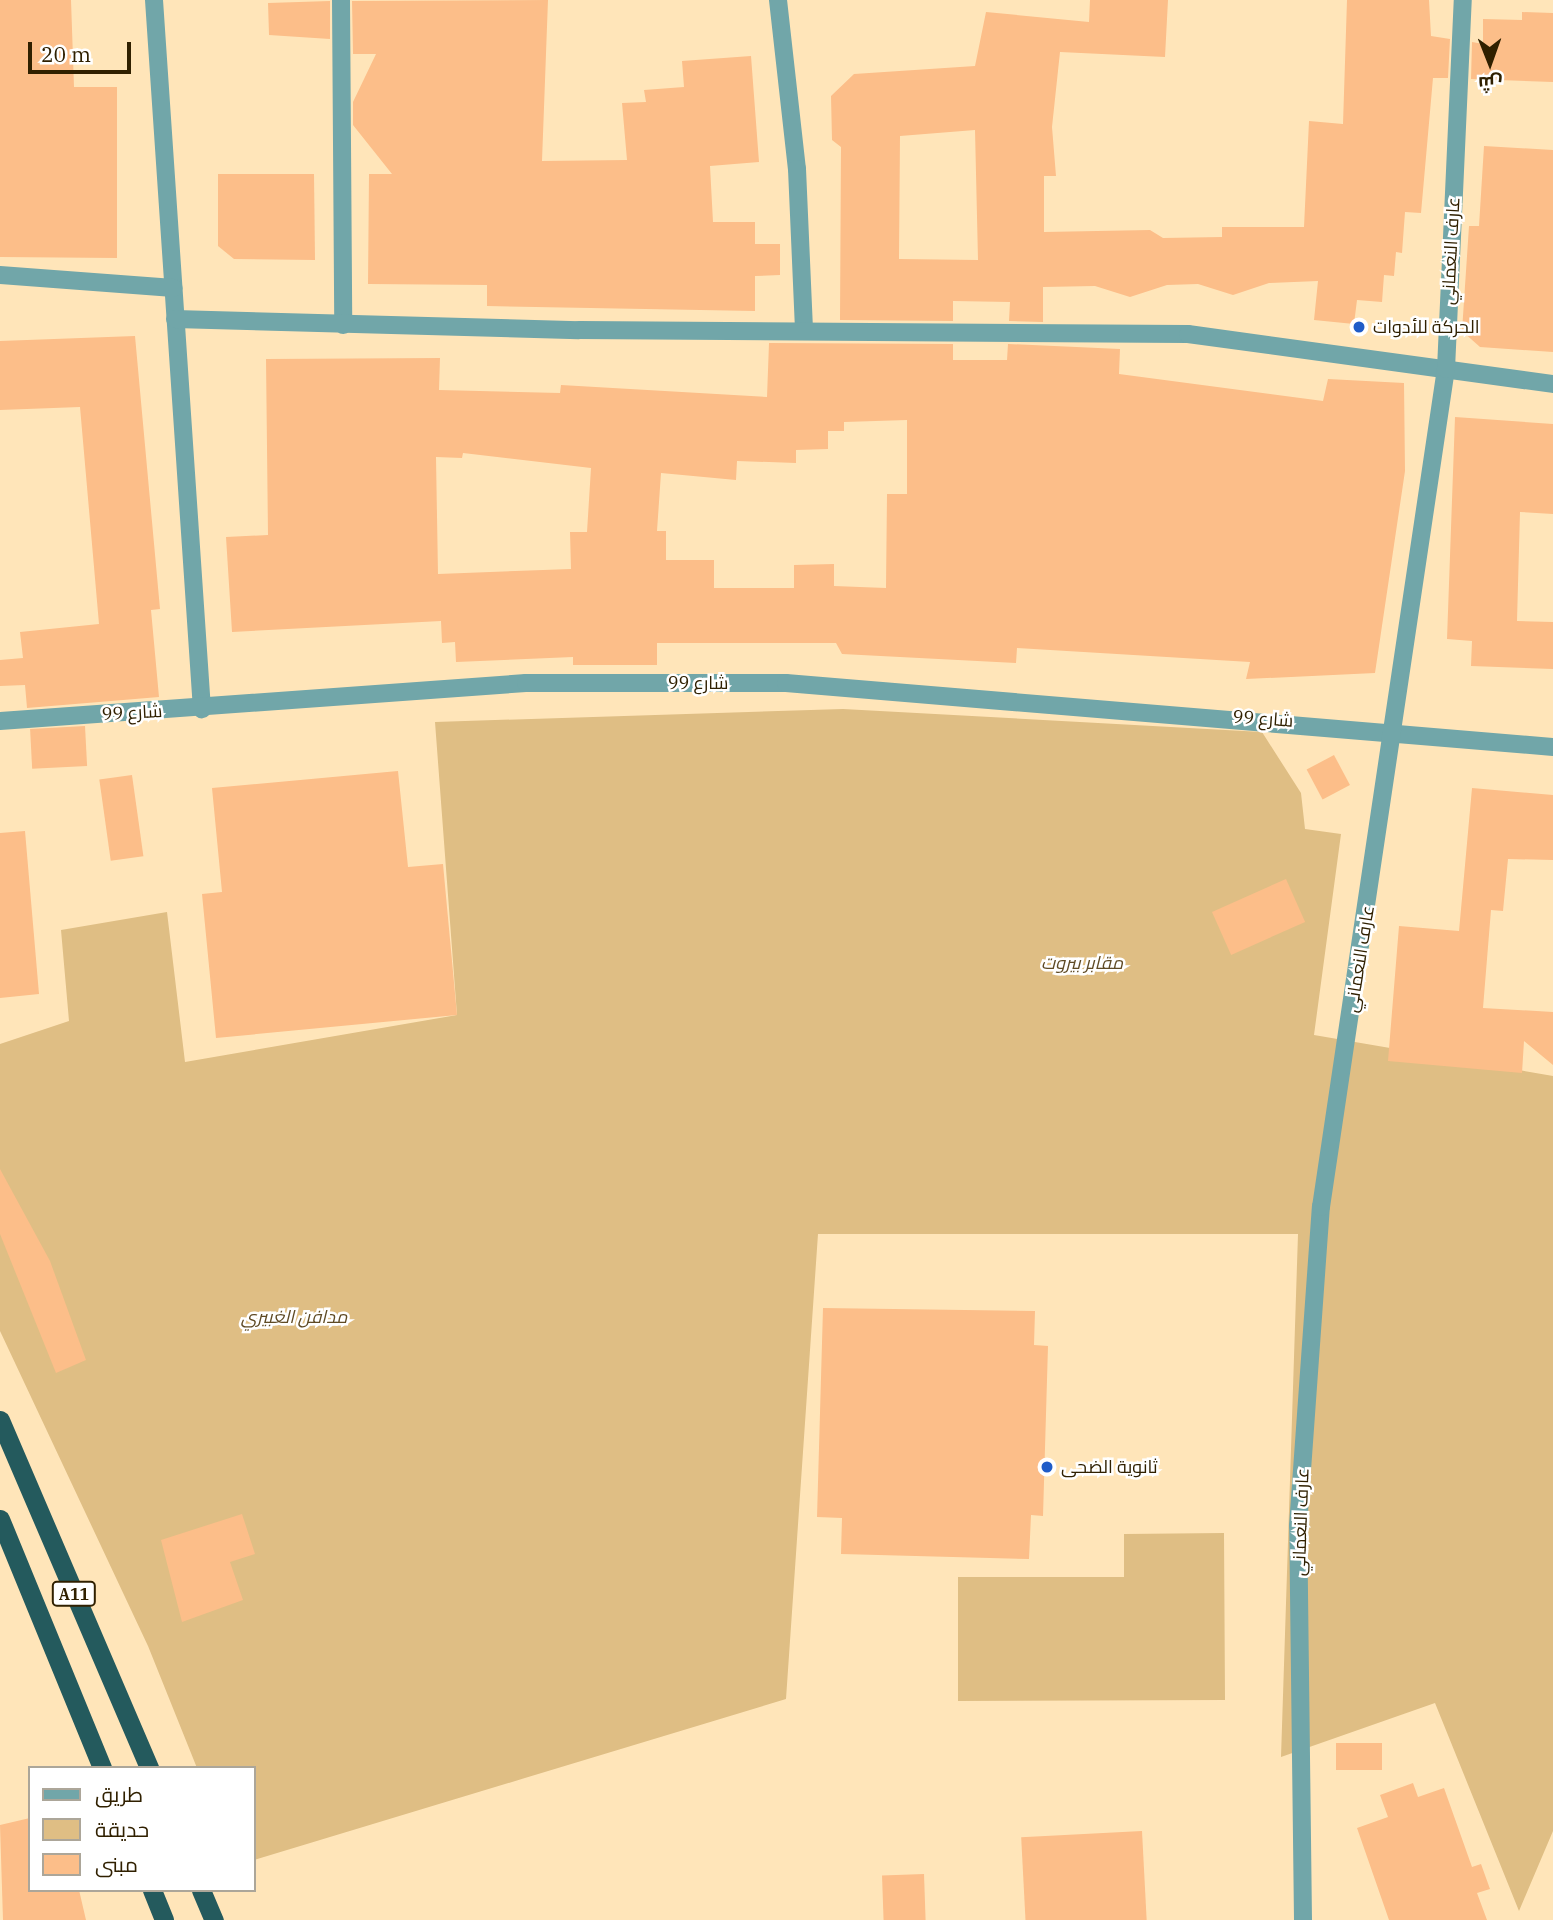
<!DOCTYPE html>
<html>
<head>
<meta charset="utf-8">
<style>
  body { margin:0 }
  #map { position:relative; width:1553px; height:1920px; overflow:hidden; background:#ffe5b9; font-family:"IBM Plex Serif",Cairo,serif }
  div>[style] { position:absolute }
  .green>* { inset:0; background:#dfbe84 }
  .building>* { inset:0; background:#fcbe89; transform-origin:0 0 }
  .minor>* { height:18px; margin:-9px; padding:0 9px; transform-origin:9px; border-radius:9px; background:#71a6a9 }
  .tertiary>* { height:18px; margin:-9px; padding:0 9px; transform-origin:9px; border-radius:9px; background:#71a6a9 }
  .trunk>* { height:19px; margin:-9.5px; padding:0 9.5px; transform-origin:9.5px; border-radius:9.5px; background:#245a5d }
  .dots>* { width:19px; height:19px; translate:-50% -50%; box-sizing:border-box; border:4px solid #fff; border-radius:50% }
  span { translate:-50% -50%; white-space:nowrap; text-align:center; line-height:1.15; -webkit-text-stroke:5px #fff; paint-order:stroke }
  .shield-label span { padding:2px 5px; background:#fff; border:2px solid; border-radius:5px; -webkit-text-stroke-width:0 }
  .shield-label { font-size:16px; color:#302000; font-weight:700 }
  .street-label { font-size:18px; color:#302000 }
  .poi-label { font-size:18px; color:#302000 }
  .left { translate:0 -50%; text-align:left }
  .park-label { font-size:18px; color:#5f4a24; font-style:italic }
  .legend { position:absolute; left:28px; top:1766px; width:228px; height:126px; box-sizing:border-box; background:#fff; border:2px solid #aca699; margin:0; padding:9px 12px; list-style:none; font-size:21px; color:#302000 }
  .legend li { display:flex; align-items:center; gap:14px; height:35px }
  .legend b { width:35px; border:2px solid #aca699 }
  .north { position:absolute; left:1455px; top:28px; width:70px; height:70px; -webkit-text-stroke:5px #fff; paint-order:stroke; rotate:179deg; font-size:19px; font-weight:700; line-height:28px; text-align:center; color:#302000 }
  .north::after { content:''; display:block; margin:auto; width:24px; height:32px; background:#302000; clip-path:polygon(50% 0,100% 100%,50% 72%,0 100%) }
  .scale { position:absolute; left:28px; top:42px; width:103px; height:32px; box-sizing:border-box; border:4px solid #302000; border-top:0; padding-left:9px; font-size:21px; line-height:24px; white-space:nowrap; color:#302000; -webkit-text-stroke:5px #fff; paint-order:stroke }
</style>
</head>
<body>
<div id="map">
  <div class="green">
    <i style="clip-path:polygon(843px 709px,1262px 732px,1301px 793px,1305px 829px,1341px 834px,1314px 1035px,1553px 1076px,1553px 1831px,1519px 1911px,1435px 1703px,1281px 1757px,1298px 1234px,818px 1234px,786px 1699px,254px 1860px,254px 1768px,197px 1768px,148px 1646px,0 1331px,0 1044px,69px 1021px,61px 930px,167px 912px,185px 1062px,457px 1015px,435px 722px)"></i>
    <i style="clip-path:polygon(1224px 1533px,1225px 1700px,958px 1701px,958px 1577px,1124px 1577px,1124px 1534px)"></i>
  </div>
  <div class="building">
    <i style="clip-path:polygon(0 0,71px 0,74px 87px,117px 87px,117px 258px,0 257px)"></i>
    <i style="clip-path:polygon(548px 0,542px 161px,627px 160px,622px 103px,646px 102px,644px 90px,684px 87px,682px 61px,751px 56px,759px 162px,710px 166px,713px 222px,755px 222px,755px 244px,780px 244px,780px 275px,755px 276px,755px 311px,487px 306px,487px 285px,368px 284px,369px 174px,392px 174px,353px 125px,353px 102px,376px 54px,353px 54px,352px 1px)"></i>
    <i style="clip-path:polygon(evenodd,1090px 0,1168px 0,1165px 57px,1060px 52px,1052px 127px,1056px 176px,1044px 176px,1044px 232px,1150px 230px,1163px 238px,1222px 237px,1222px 227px,1304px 227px,1309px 121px,1343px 124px,1347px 0,1429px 0,1431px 36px,1450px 39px,1448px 78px,1433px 78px,1421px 213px,1405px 212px,1402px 253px,1396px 252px,1394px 276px,1384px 275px,1382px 302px,1357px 300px,1354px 324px,1314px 320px,1318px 281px,1269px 283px,1233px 295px,1198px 284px,1167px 285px,1130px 297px,1095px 286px,1043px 287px,1043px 322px,1009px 321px,1010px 302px,953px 301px,953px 321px,840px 320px,841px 147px,832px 140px,831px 96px,854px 74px,975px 66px,986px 12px,1089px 22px,1090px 0,975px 130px,978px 260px,899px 259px,900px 136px,975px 130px)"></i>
    <i style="clip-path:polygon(330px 1px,330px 39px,269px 35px,268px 3px)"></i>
    <i style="clip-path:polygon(1522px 12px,1553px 13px,1553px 82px,1471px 79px,1472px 42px,1483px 44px,1483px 19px,1522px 20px)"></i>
    <i style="clip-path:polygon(1484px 146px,1553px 150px,1553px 352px,1480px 347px,1462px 331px,1469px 226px,1479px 226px)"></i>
    <i style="clip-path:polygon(218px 174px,314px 174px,315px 260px,234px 259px,218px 246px)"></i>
    <i style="clip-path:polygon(135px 336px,160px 609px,151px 610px,159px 697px,27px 708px,25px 685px,0 686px,0 660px,23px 658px,20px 632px,99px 624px,80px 407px,0 410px,0 341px)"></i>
    <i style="clip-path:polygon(evenodd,769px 343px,953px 344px,953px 360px,1007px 360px,1008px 344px,1120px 349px,1119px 374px,1323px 401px,1328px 379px,1404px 383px,1405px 471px,1375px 673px,1246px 679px,1250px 662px,1017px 648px,1016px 663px,842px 654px,836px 643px,657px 643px,657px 665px,573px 665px,573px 657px,456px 662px,455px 642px,442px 643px,441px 621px,232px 632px,226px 537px,268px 535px,266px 359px,440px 358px,439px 390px,560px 393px,561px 385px,767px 397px,769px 343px,907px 420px,907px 494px,887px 494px,886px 588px,834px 586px,834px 564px,794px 565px,794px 588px,714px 588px,714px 560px,666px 560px,666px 531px,657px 531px,661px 473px,736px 480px,737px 461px,796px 463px,796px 450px,828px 449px,828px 431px,844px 431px,844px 422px,907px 420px,769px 343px,463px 453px,591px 468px,587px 532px,570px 532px,571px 569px,438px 574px,436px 457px,462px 458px,463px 453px)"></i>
    <i style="clip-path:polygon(1455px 417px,1553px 424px,1553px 514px,1520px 512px,1517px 621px,1553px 622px,1553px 669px,1471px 666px,1472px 641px,1447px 639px)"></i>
    <i style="left:85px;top:726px;width:40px;height:55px;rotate:87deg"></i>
    <i style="left:1334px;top:755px;width:34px;height:31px;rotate:62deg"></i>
    <i style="clip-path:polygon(398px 771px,408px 867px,443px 864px,457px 1015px,216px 1038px,202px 894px,222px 892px,212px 788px)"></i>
    <i style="left:132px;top:775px;width:82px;height:33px;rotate:82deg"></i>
    <i style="clip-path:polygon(1472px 788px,1553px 795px,1553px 860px,1508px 859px,1503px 911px,1491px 910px,1483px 1008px,1553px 1012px,1553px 1065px,1524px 1041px,1522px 1073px,1388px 1061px,1399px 926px,1459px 931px)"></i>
    <i style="clip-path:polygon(25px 831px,39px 994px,0 998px,0 833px)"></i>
    <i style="left:1286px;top:879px;width:47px;height:81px;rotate:66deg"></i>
    <i style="clip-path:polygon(0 1169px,50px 1261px,86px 1360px,56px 1373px,0 1234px)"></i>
    <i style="clip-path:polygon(823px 1308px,1035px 1311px,1034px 1345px,1048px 1346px,1043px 1516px,1031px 1515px,1029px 1559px,841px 1554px,842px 1518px,817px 1517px)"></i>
    <i style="clip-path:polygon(242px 1514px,255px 1554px,230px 1562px,243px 1600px,182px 1622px,161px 1540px)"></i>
    <i style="left:1382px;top:1743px;width:27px;height:46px;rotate:90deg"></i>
    <i style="clip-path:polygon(1413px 1783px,1418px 1797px,1444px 1788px,1472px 1867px,1481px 1864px,1490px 1889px,1477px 1893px,1487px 1920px,1389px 1920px,1357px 1828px,1388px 1817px,1380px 1795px)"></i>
    <i style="clip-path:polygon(30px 1818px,30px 1890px,79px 1890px,86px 1920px,3px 1920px,0 1825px)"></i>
    <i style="left:1142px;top:1831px;width:89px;height:121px;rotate:87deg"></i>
    <i style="left:924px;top:1874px;width:46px;height:42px;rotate:88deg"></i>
  </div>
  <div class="minor">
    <i style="left:154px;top:0;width:711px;rotate:86.13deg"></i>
    <i style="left:341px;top:0;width:325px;rotate:89.6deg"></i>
    <i style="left:778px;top:0;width:170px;rotate:83.6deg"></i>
    <i style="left:797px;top:169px;width:159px;rotate:87.5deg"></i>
    <i style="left:0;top:275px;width:174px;rotate:4.3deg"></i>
    <i style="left:175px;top:319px;width:404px;rotate:1.6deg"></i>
    <i style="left:579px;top:330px;width:609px;rotate:0.38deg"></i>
    <i style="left:1188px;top:334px;width:368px;rotate:7.8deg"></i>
  </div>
  <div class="tertiary">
    <i style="left:0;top:721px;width:527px;rotate:-4.13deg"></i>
    <i style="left:526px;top:683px;width:260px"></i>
    <i style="left:786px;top:683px;width:770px;rotate:4.77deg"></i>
    <i style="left:1303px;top:1920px;width:394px;rotate:-90.7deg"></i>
    <i style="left:1298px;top:1526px;width:320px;rotate:-85.9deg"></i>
    <i style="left:1321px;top:1207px;width:847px;rotate:-81.52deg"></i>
    <i style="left:1446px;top:369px;width:369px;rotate:-87.4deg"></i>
  </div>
  <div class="trunk">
    <i style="left:0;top:1420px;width:379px;rotate:66.8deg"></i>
    <i style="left:0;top:1519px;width:269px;rotate:67.7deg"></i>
    <i style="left:152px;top:1890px;width:32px;rotate:68deg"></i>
    <i style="left:201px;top:1890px;width:33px;rotate:67deg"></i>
  </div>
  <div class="dots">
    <i style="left:1359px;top:327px;background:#1f5cc8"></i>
    <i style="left:1047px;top:1467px;background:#1f5cc8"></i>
  </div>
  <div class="shield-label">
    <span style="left:74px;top:1594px">A11</span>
  </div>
  <div class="street-label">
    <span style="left:1451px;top:251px;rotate:-87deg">عارف النعماني</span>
    <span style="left:698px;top:683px">شارع 99</span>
    <span style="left:132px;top:713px;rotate:-3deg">شارع 99</span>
    <span style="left:1263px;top:719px;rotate:4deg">شارع 99</span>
    <span style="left:1360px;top:959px;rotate:-81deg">عارف النعماني</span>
    <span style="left:1301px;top:1522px;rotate:-88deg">عارف النعماني</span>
  </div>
  <div class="poi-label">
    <span class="left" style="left:1373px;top:327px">الحركة للأدوات</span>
    <span class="left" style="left:1061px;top:1467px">ثانوية الضحى</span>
  </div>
  <div class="park-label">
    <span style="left:1082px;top:963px">مقابر بيروت</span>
    <span style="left:294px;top:1317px">مدافن الغبيري</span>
  </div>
  <ul class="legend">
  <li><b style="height:9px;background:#71a6a9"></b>طريق</li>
  <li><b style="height:19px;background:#dfbe84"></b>حديقة</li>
  <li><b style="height:19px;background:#fcbe89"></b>مبنى</li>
  </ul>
  <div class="north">ش</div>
  <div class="scale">20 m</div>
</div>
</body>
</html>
